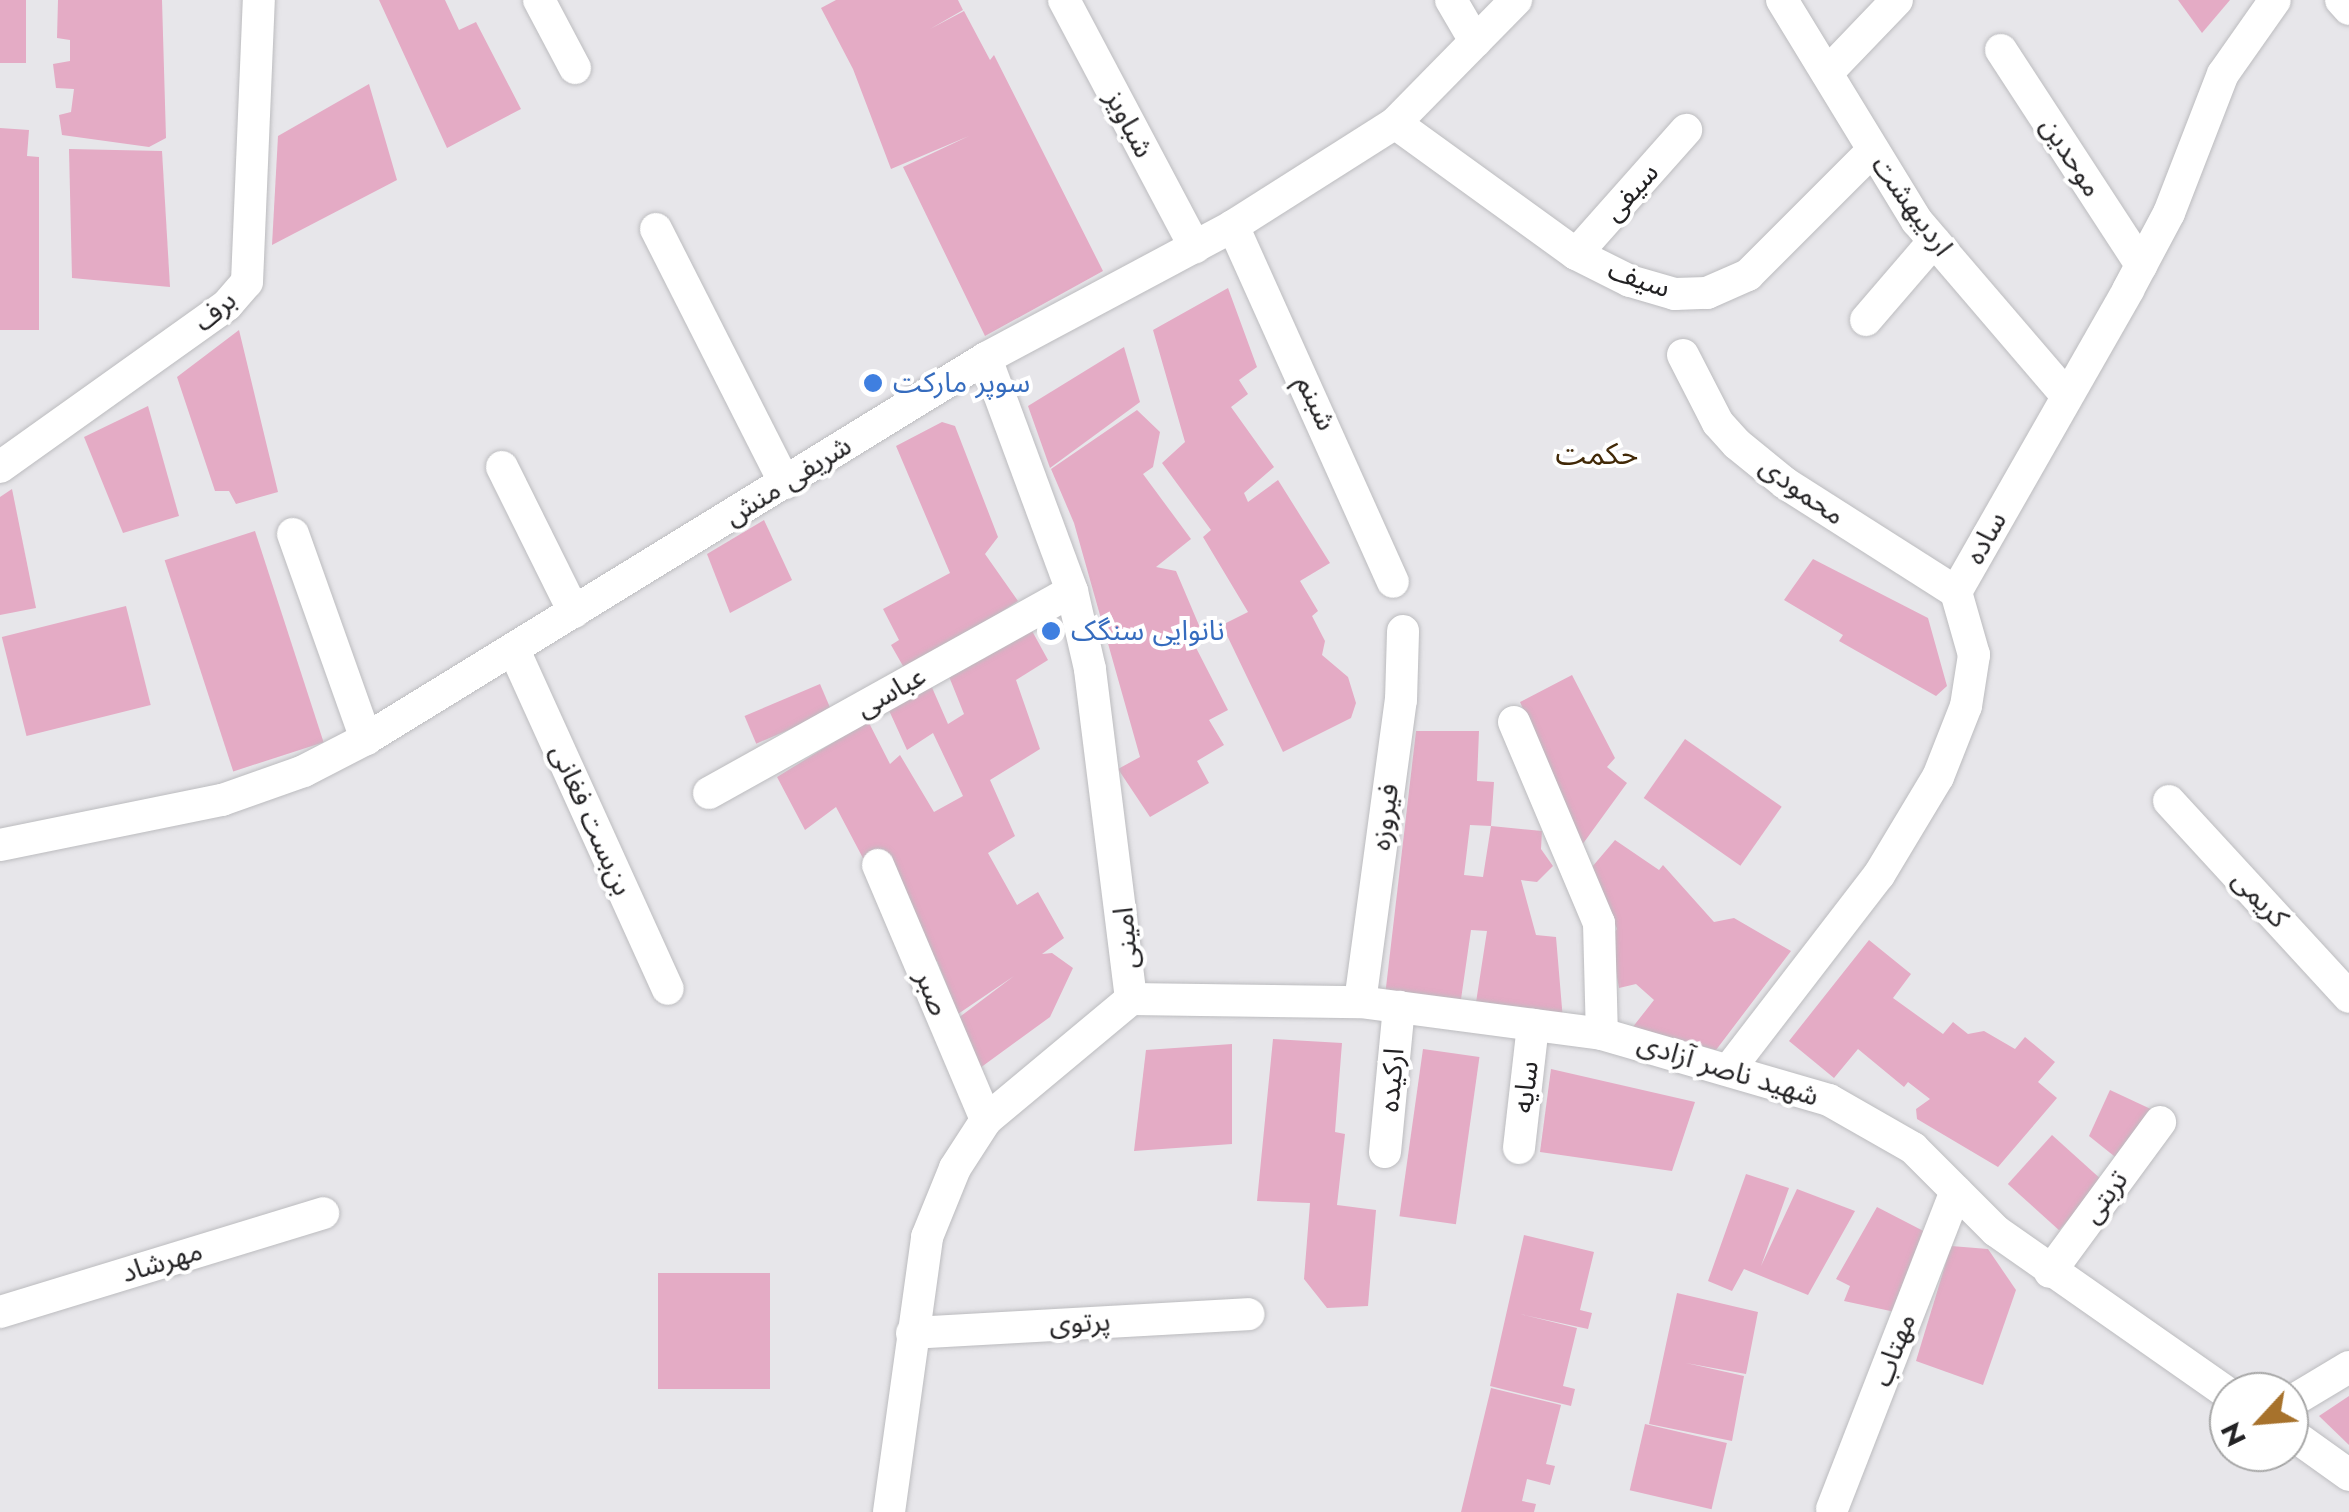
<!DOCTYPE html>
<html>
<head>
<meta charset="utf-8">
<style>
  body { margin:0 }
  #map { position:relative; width:2349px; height:1512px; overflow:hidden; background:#e7e6ea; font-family:Jost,"Noto Sans Arabic",sans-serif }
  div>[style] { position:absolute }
  .building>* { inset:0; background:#e4abc5; transform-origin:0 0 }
  .roads { filter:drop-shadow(0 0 2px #bcbcbf) drop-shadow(0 0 2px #bcbcbf) }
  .minor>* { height:32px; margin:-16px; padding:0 16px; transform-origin:16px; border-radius:16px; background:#fff }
  .dots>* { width:28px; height:28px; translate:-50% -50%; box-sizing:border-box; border:5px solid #fff; border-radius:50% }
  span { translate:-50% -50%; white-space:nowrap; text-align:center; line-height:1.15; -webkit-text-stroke:8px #fff; paint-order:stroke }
  .street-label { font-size:28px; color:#232224 }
  .shop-label { font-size:28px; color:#366cbe }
  .left { translate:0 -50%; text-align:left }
  .neighbourhood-label { font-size:30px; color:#412806 }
  .north { position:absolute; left:2209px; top:1372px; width:100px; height:100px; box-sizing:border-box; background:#fff; border:2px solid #a7a7a7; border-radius:50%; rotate:244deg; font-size:28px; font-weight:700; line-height:40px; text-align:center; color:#232224 }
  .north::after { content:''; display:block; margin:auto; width:35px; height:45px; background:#a7722c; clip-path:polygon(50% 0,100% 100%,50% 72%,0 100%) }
</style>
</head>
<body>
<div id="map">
  <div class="building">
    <i style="left:0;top:0;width:26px;height:63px"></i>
    <i style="clip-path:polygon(58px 0,162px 0,166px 138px,149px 147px,62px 135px,59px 115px,71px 112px,74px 89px,56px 88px,53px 64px,70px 61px,70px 40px,57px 38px)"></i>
    <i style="clip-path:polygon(379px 0,445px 0,459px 30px,476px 22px,521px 109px,447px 148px)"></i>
    <i style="clip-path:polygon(836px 0,958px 0,963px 10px,930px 29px,964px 11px,990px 60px,994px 55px,1103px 271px,985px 336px,903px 167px,969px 136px,891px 169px,853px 69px,821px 8px)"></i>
    <i style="clip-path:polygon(2178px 0,2230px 0,2202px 33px)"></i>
    <i style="clip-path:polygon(369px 84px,397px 180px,272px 245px,278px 136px)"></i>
    <i style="clip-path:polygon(0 128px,29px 130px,27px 156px,39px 157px,39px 330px,0 330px)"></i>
    <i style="clip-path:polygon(69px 149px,162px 151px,170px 287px,72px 278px)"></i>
    <i style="clip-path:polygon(1228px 288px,1257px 367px,1239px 380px,1248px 394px,1231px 407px,1274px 467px,1244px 493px,1248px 502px,1278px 480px,1330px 563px,1300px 581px,1318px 611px,1312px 616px,1325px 641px,1322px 655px,1348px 677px,1356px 703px,1351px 718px,1283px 752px,1222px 625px,1248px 612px,1203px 537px,1211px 530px,1162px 463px,1185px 442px,1153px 330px)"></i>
    <i style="clip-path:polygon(239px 330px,278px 492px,236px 504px,229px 491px,215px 491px,177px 377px)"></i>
    <i style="clip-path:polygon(1124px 347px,1140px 402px,1050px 468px,1028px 406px)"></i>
    <i style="clip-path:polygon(148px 406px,179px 516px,123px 533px,84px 437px)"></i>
    <i style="clip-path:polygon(1137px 410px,1160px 432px,1153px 467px,1143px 474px,1191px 539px,1156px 567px,1176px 571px,1201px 630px,1190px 636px,1228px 710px,1209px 720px,1224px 745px,1197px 761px,1209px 783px,1150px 817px,1118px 769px,1140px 757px,1074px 523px,1051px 469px)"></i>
    <i style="clip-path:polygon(942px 422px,955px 426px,998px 537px,985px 554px,1018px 601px,907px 673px,891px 645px,899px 640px,883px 609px,950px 573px,896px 446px)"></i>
    <i style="clip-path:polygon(12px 489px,36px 608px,0 615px,0 497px)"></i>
    <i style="clip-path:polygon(764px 520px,792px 580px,730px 613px,707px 554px)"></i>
    <i style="left:255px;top:531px;width:222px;height:95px;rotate:72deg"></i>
    <i style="clip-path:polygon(1813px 559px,1928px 618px,1947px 686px,1936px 696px,1839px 641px,1843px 635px,1784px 600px)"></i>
    <i style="left:126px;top:606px;width:102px;height:128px;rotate:76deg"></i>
    <i style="clip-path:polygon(1031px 629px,1048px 660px,1016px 680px,1040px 749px,990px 780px,1015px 836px,988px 853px,1017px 905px,1038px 892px,1064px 938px,1042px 954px,1052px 953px,1073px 968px,1050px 1017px,980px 1068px,949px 1025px,1014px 976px,958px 1014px,937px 961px,929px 966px,883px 849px,865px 862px,836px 807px,805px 830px,777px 777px,868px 721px,890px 764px,900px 755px,934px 812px,963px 796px,933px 733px,907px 750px,887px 706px,930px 683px,948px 724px,964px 714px,948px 674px)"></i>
    <i style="clip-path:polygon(1572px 675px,1615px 758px,1607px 767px,1627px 783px,1582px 845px,1520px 702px)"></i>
    <i style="left:820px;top:684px;width:30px;height:82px;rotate:67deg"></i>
    <i style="clip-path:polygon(evenodd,1416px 731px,1479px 731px,1477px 781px,1494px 782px,1491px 826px,1542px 831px,1541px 849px,1553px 866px,1537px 882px,1521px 880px,1536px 935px,1556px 937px,1563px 1020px,1475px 1009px,1487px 931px,1471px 930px,1460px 1006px,1385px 996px,1416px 731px,1470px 825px,1491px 826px,1483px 877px,1464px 875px,1470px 825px)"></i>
    <i style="left:1685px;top:739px;width:118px;height:72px;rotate:35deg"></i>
    <i style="clip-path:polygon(1615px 840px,1659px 870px,1663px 865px,1714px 922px,1734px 918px,1791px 951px,1716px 1050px,1632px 1028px,1654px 1000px,1636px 984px,1619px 988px,1610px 938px,1617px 929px,1592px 867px)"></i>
    <i style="clip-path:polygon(1869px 940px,1911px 974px,1893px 998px,1943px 1034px,1953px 1022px,1968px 1034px,1984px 1031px,2015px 1049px,2025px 1037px,2055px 1062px,2038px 1082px,2057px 1098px,1998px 1167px,1917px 1119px,1916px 1109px,1930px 1099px,1908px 1082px,1904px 1087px,1858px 1049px,1834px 1078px,1789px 1041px)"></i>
    <i style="clip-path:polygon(1273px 1039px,1342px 1043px,1335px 1132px,1345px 1134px,1337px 1205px,1376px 1210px,1368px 1306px,1327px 1308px,1304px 1279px,1310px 1203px,1257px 1201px)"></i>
    <i style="clip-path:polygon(1232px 1044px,1232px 1144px,1134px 1151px,1146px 1050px)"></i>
    <i style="left:1423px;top:1049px;width:57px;height:169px;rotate:8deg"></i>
    <i style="clip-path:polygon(1551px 1069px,1695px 1102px,1672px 1171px,1540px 1152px)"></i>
    <i style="clip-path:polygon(2110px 1090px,2155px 1111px,2119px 1160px,2089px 1136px)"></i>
    <i style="left:2052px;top:1135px;width:69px;height:66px;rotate:42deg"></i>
    <i style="clip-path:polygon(1746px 1174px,1789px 1188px,1761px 1266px,1797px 1189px,1855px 1211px,1808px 1295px,1744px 1269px,1732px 1291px,1708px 1281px)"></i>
    <i style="clip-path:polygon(1877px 1207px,1937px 1238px,1909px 1315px,1844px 1301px,1850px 1286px,1836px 1279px)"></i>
    <i style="clip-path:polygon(1524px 1235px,1594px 1252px,1580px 1310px,1592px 1313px,1588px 1329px,1520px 1314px,1577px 1328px,1563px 1386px,1575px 1389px,1571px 1406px,1490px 1386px)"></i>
    <i style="clip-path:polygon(1951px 1246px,1988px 1249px,2016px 1290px,1983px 1385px,1916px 1361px)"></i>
    <i style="left:770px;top:1273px;width:116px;height:112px;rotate:90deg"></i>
    <i style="clip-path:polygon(1677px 1293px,1758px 1312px,1746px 1374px,1686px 1363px,1744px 1376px,1732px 1441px,1649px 1424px)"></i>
    <i style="clip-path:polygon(1491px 1388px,1561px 1405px,1546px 1464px,1555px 1466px,1550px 1485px,1527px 1479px,1522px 1501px,1536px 1504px,1534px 1512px,1461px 1512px)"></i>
    <i style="clip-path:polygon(2349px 1396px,2349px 1445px,2319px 1416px)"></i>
    <i style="left:1645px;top:1424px;width:84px;height:68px;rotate:13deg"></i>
  </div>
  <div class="roads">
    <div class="minor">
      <i style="left:539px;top:0;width:77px;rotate:62.1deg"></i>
      <i style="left:1064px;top:0;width:280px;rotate:62.1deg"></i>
      <i style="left:1451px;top:0;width:48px;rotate:59.7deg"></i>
      <i style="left:1782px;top:0;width:259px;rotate:58.6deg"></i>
      <i style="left:1917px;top:221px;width:229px;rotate:49.4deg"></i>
      <i style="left:2341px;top:0;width:12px;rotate:48deg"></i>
      <i style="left:2001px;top:50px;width:257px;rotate:56.9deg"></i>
      <i style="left:1827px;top:73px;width:101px;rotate:-46.2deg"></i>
      <i style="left:1395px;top:123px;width:223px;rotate:35.9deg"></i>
      <i style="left:1576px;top:254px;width:60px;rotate:26.6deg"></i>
      <i style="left:1630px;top:281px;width:47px;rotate:16.1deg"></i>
      <i style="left:1675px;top:294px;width:32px;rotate:-2deg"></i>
      <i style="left:1707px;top:293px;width:45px;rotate:-23.7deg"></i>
      <i style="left:1748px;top:275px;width:175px;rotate:-45deg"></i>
      <i style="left:1233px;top:226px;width:390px;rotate:65.8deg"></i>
      <i style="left:656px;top:229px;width:285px;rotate:63.1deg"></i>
      <i style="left:1576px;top:254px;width:166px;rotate:-48.4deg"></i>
      <i style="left:1866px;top:320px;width:104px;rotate:-49.3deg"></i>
      <i style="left:1683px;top:355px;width:76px;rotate:62.8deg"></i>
      <i style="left:1718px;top:423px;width:28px;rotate:48deg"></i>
      <i style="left:1737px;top:444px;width:62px;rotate:39.1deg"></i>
      <i style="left:1785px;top:483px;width:203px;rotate:32.5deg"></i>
      <i style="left:0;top:467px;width:279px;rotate:-35.5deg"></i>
      <i style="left:227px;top:305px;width:30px;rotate:-49deg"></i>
      <i style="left:247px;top:282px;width:282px;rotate:-87.6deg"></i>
      <i style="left:502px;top:467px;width:162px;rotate:63.6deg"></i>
      <i style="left:293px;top:534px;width:218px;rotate:70.4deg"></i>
      <i style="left:514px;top:650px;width:372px;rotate:65.6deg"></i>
      <i style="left:1514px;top:722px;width:218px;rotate:67.1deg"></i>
      <i style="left:1599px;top:923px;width:111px;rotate:88.5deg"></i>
      <i style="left:709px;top:793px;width:415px;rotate:-29.1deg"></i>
      <i style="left:2169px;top:801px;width:266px;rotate:47.4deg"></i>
      <i style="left:0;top:845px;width:227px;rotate:-11.5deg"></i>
      <i style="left:222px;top:800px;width:87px;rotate:-19.5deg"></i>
      <i style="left:304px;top:771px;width:70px;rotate:-27.3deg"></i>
      <i style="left:366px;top:739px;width:728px;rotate:-31.57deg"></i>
      <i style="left:986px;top:358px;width:280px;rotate:-28.1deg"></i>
      <i style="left:1233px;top:226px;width:192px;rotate:-32.4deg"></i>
      <i style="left:1395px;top:123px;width:173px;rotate:-45.5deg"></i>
      <i style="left:878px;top:865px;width:277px;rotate:67deg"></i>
      <i style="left:1131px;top:999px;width:229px;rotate:0.8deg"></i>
      <i style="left:1360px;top:1002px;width:244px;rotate:7.5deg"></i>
      <i style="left:1602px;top:1034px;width:236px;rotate:16.2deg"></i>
      <i style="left:1829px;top:1100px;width:97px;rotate:29.7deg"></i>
      <i style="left:1913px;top:1148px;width:117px;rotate:45deg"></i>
      <i style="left:1996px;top:1231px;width:284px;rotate:35deg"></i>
      <i style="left:1360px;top:1002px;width:305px;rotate:-82.3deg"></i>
      <i style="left:1401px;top:700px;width:69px;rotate:-88.3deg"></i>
      <i style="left:1731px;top:1067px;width:242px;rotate:-52.4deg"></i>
      <i style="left:1879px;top:875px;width:114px;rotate:-59deg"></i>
      <i style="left:1938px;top:777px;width:76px;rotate:-68.5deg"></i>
      <i style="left:1966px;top:706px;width:52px;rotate:-81.1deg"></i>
      <i style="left:1974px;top:655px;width:66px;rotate:-105.9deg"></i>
      <i style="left:1956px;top:592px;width:348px;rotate:-60.3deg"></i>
      <i style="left:2128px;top:290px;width:87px;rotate:-62deg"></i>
      <i style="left:2169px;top:213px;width:149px;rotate:-68.8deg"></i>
      <i style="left:2223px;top:74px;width:90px;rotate:-54.9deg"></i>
      <i style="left:1519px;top:1148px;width:124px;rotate:-83.5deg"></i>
      <i style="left:1385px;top:1152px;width:146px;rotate:-84.5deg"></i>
      <i style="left:2050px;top:1272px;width:186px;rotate:-53.7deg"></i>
      <i style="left:0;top:1312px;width:338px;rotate:-17deg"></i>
      <i style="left:912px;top:1333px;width:337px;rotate:-3.2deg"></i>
      <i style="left:2289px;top:1403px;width:70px;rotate:-31deg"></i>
      <i style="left:2289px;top:1432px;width:74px;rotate:35.6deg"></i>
      <i style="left:1832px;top:1509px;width:341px;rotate:-68.7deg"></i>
      <i style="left:889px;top:1512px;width:278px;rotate:-82.1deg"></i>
      <i style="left:927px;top:1237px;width:74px;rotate:-67.9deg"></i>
      <i style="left:955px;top:1168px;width:57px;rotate:-57.1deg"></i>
      <i style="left:986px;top:1120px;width:189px;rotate:-39.8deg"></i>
      <i style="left:1131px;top:999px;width:333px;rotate:-97.1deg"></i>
      <i style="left:1090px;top:669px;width:80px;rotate:-103deg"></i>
      <i style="left:1072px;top:591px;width:248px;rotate:-110.3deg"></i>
    </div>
  </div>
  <div class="dots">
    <i style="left:873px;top:383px;background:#3f7fe0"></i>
    <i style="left:1051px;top:631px;background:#3f7fe0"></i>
  </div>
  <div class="street-label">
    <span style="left:1129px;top:124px;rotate:62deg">شباویز</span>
    <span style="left:2071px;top:157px;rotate:57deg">موحدین</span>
    <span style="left:1631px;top:192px;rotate:-48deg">سیفی</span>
    <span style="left:1912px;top:206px;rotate:54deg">اردیبهشت</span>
    <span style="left:1639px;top:279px;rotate:19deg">سیف</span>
    <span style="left:215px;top:311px;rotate:-40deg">برف</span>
    <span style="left:1316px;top:403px;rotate:65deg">شبنم</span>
    <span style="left:788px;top:481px;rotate:-32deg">شریفی منش</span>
    <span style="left:1802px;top:491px;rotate:35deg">محمودی</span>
    <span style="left:1986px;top:538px;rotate:-61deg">ساده</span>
    <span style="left:891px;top:692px;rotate:-29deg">عباسی</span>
    <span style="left:1385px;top:817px;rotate:-82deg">فیروزه</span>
    <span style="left:591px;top:820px;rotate:66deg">بن‌بست فغانی</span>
    <span style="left:2260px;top:899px;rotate:47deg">کریمی</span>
    <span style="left:1126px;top:938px;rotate:-95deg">امینی</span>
    <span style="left:932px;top:993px;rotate:67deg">صبر</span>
    <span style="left:1728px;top:1070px;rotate:17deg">شهید ناصر آزادی</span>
    <span style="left:1392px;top:1080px;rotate:-85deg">ارکیده</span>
    <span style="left:1526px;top:1087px;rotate:-83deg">سایه</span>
    <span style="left:2105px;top:1197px;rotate:-54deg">تربتی</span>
    <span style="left:162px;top:1262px;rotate:-17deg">مهرشاد</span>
    <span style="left:1080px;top:1323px;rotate:-3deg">پرتوی</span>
    <span style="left:1894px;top:1350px;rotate:-69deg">مهتاب</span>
  </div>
  <div class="shop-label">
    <span class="left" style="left:893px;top:383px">سوپر مارکت</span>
    <span class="left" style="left:1071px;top:631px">نانوایی سنگک</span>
  </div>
  <div class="neighbourhood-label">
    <span style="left:1597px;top:454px">حکمت</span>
  </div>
  <div class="north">N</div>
</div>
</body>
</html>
